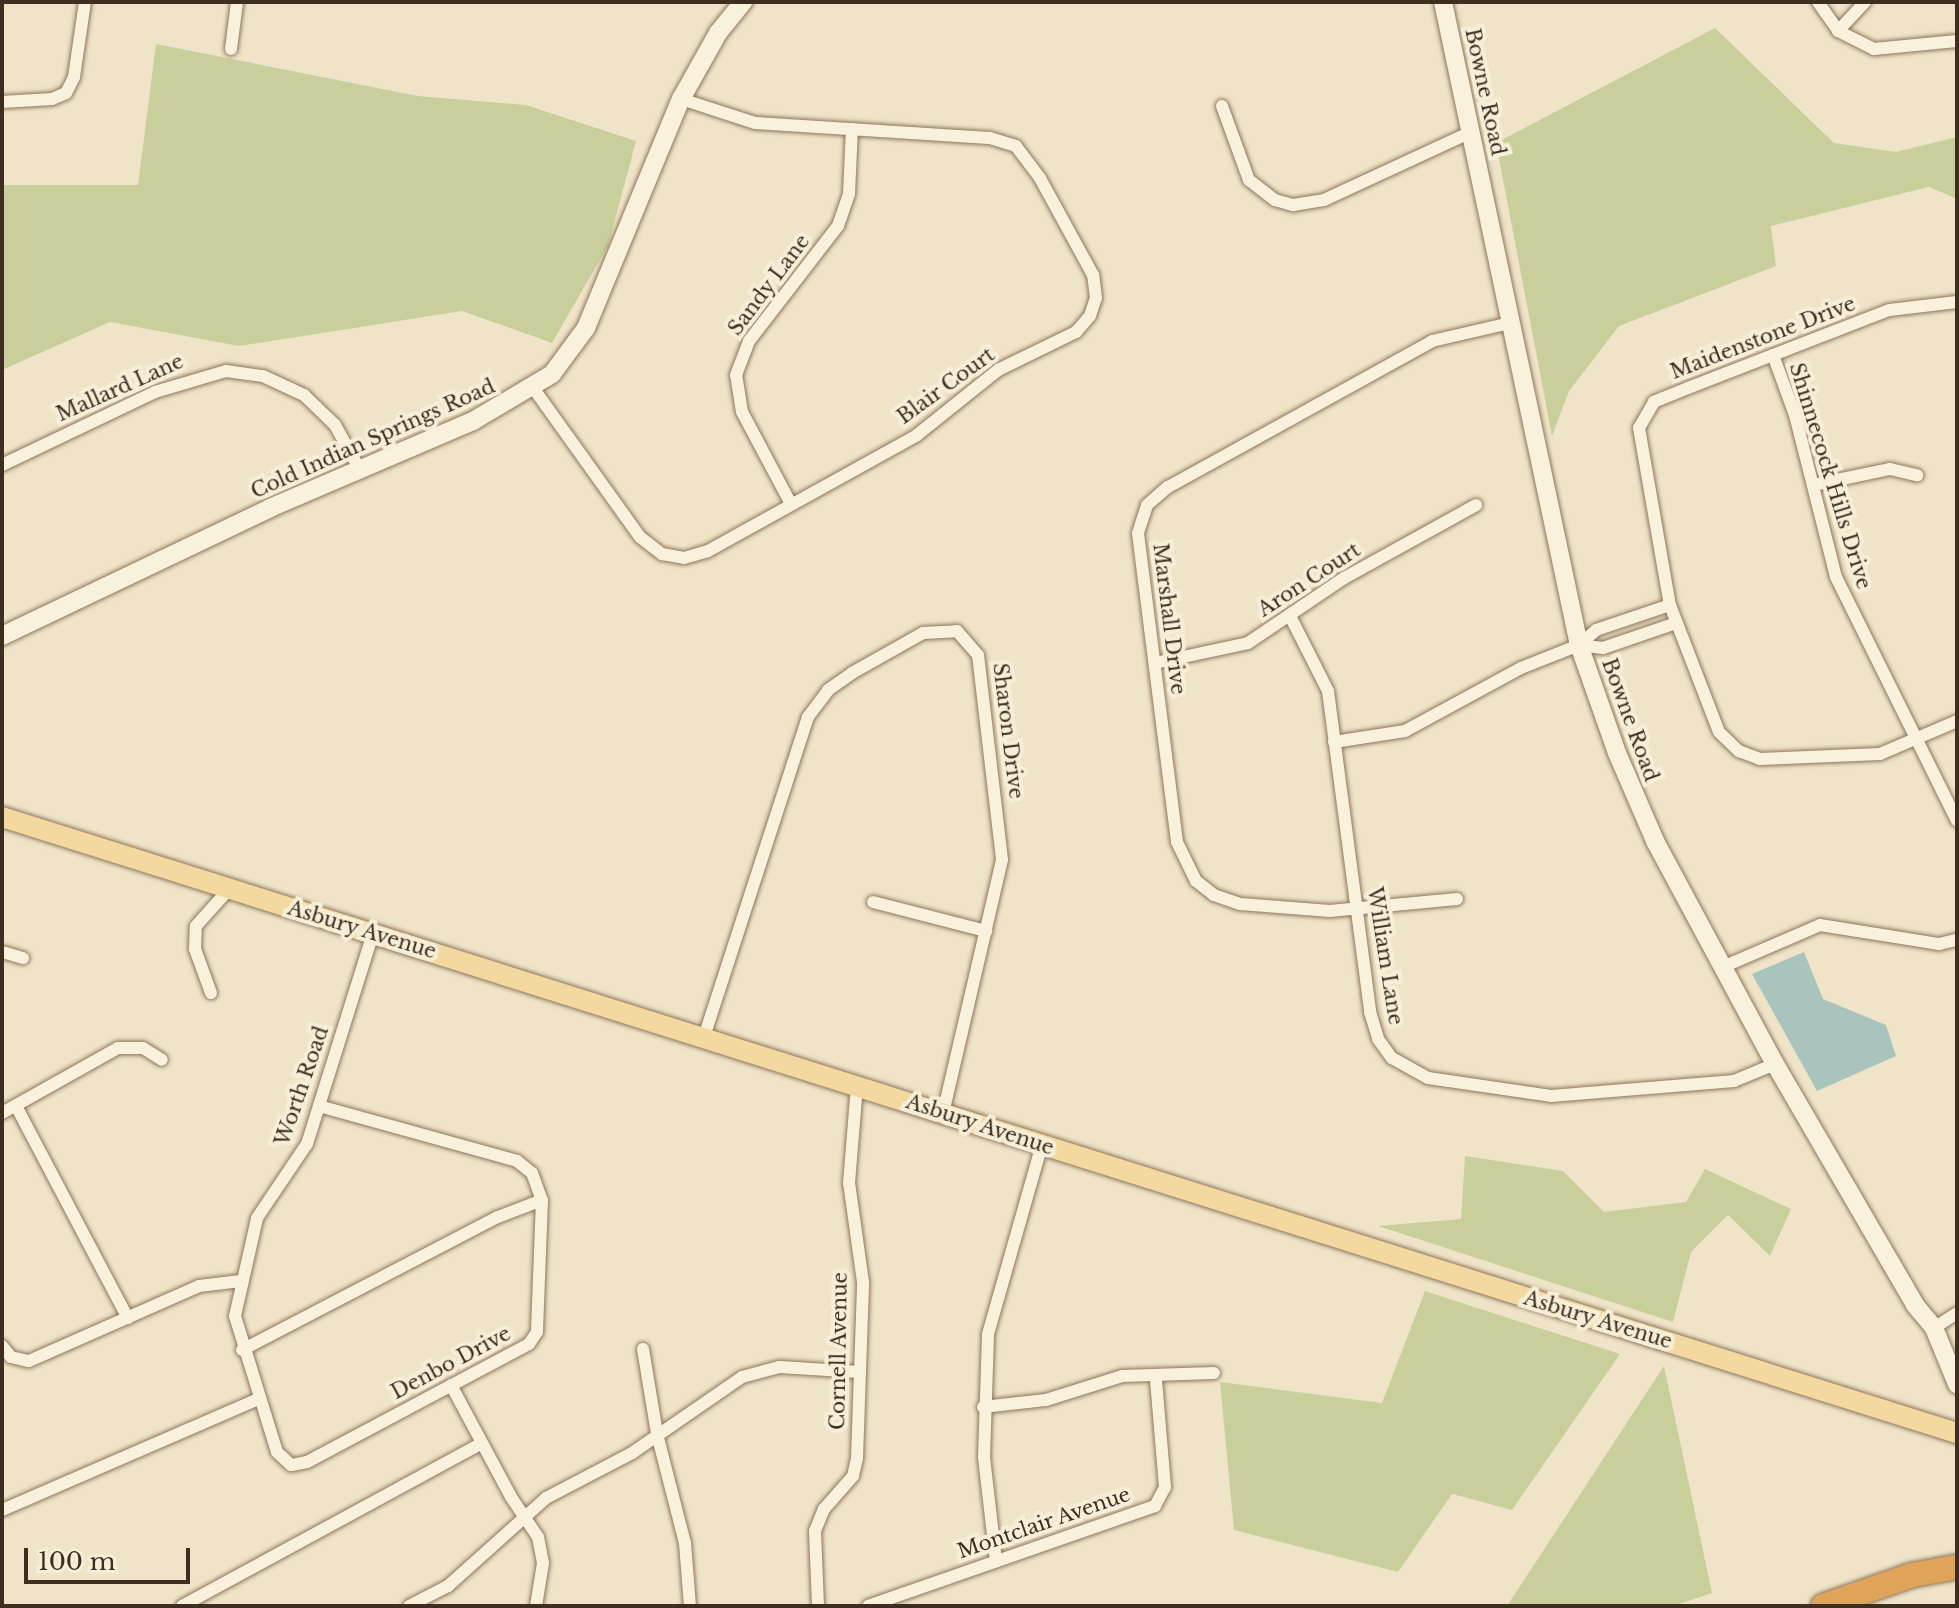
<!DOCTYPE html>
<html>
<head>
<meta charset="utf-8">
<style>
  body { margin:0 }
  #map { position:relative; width:1959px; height:1608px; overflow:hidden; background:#f0e4c8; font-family:"Libre Baskerville",serif }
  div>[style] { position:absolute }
  .green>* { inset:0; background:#c9cf9b }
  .water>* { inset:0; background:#a9c4bc }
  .roads { filter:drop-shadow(0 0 2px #8d765c) drop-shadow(0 0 2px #8d765c) }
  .street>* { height:12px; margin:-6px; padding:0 6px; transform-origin:6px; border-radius:6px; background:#faf1dc }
  .secondary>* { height:18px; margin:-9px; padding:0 9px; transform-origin:9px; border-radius:9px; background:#faf1dc }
  .primary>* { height:20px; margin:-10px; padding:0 10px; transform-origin:10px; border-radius:10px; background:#f3d9a0 }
  .highway>* { height:24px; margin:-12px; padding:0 12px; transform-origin:12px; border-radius:12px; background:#e0a458 }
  span { translate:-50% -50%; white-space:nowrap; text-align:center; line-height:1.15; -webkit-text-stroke:8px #f7eed8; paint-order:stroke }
  .street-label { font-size:20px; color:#3d2e20 }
  .frame { position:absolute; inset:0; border:4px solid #3d2e20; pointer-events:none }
  .scale { position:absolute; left:24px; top:1548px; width:166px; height:36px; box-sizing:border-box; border:4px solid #3d2e20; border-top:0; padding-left:10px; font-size:24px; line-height:28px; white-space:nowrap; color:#3d2e20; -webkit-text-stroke:6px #f7eed8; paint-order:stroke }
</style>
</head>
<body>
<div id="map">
  <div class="green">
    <i style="clip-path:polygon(1715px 28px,1834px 143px,1896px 152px,1957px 137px,1957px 199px,1929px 187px,1771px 226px,1776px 266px,1619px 326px,1569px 391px,1552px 436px,1496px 143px)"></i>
    <i style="clip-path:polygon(156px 44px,418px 96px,526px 105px,636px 141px,608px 246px,552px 343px,462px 311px,239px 346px,110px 322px,2px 370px,2px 185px,138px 185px)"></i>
    <i style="clip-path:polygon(1465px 1156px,1563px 1171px,1604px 1212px,1686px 1202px,1705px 1169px,1791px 1209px,1770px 1256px,1728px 1215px,1691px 1252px,1673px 1322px,1378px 1226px,1461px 1219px)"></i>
    <i style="clip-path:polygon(1425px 1291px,1620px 1354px,1512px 1510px,1452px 1494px,1398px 1572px,1234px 1530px,1220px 1382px,1382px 1403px)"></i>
    <i style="clip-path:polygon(1664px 1366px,1712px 1593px,1673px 1606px,1507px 1606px)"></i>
  </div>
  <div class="water">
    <i style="clip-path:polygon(1804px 952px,1823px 999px,1886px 1025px,1896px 1056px,1817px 1091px,1752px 974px)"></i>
  </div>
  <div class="roads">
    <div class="street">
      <i style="left:1818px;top:2px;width:35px;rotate:55deg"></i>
      <i style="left:1838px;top:31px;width:40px;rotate:26.6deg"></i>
      <i style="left:1874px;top:49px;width:83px;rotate:-5.5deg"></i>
      <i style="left:1838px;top:31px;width:40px;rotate:-47deg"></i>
      <i style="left:231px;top:49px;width:47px;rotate:-82.7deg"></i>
      <i style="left:2px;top:102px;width:50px;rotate:-3.4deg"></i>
      <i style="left:52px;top:99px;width:15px;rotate:-23deg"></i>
      <i style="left:66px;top:93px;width:18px;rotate:-63deg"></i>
      <i style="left:74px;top:77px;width:76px;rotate:-81.7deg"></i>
      <i style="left:1222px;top:106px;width:79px;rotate:70deg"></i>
      <i style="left:1249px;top:180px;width:33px;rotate:38deg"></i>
      <i style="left:1275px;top:200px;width:19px;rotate:16deg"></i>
      <i style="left:1293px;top:205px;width:31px;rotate:-9deg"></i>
      <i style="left:1324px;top:200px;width:162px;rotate:-24.8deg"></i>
      <i style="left:1957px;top:302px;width:68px;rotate:173.3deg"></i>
      <i style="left:1889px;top:310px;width:216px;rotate:158.8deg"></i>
      <i style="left:1688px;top:388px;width:37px;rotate:158deg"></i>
      <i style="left:1654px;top:402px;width:30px;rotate:120deg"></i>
      <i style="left:1639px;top:428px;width:180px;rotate:80.1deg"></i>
      <i style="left:1670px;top:605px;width:136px;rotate:68.9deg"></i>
      <i style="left:1719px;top:732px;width:28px;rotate:44deg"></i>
      <i style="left:1739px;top:751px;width:22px;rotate:21deg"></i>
      <i style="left:1760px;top:759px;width:120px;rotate:-2.4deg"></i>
      <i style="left:1880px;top:754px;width:84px;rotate:-23.2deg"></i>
      <i style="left:1773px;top:355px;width:64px;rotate:69.9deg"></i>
      <i style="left:1795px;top:415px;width:167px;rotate:75.8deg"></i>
      <i style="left:1836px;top:577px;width:272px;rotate:63.6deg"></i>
      <i style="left:534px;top:389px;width:182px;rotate:54.4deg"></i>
      <i style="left:640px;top:537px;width:28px;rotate:38deg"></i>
      <i style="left:662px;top:554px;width:22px;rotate:10deg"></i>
      <i style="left:684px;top:558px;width:25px;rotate:-16deg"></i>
      <i style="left:708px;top:551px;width:239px;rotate:-29deg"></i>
      <i style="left:917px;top:435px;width:104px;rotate:-38.7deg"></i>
      <i style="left:998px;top:370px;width:87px;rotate:-26deg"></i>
      <i style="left:1076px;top:332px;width:21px;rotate:-49deg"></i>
      <i style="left:1090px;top:316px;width:19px;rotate:-72deg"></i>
      <i style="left:1096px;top:298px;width:23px;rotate:-97deg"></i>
      <i style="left:1093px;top:275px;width:111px;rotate:-118.7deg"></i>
      <i style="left:1040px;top:178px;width:40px;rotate:-127deg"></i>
      <i style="left:1016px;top:146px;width:28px;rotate:-163deg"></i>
      <i style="left:989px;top:138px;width:234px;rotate:-176.3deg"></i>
      <i style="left:755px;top:123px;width:78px;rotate:-162deg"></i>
      <i style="left:2px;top:465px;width:170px;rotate:-25.5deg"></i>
      <i style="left:155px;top:392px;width:74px;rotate:-16.5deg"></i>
      <i style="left:226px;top:371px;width:37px;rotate:8deg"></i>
      <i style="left:263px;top:376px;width:45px;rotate:24.9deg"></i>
      <i style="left:304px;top:395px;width:43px;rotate:44.1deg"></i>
      <i style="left:335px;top:425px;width:51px;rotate:60.9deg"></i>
      <i style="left:1813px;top:485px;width:79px;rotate:-11.7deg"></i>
      <i style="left:1890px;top:469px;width:28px;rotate:13deg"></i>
      <i style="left:791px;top:504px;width:104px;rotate:-118deg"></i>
      <i style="left:742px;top:412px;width:37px;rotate:-99deg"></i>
      <i style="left:736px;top:375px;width:36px;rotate:-69deg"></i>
      <i style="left:749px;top:341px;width:145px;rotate:-52.3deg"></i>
      <i style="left:838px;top:226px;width:34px;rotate:-71deg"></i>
      <i style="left:849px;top:194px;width:65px;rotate:-87.4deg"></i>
      <i style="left:1290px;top:616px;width:84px;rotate:63.1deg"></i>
      <i style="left:1328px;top:691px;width:324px;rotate:82.5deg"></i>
      <i style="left:1370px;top:1012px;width:28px;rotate:73deg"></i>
      <i style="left:1378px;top:1039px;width:24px;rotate:54deg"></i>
      <i style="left:1392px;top:1058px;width:41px;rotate:29.1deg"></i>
      <i style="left:1428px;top:1078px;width:124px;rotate:8.3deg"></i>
      <i style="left:1551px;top:1096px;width:184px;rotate:-4.7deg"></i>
      <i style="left:1734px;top:1081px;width:44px;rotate:-22.5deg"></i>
      <i style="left:1579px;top:645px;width:24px;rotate:7deg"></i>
      <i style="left:1603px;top:648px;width:77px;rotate:-18.9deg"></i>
      <i style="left:1155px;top:663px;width:95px;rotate:-12.1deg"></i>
      <i style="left:1248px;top:643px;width:116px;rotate:-34.1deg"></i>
      <i style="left:1344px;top:578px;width:151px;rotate:-28.9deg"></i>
      <i style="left:1334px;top:742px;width:72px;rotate:-8.8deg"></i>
      <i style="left:1405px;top:731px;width:132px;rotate:-28.5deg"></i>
      <i style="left:1521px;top:668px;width:62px;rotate:-21.6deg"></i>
      <i style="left:1579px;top:645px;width:23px;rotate:-41deg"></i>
      <i style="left:1596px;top:630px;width:78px;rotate:-18.7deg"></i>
      <i style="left:1457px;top:899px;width:128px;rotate:174.6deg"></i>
      <i style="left:1330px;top:911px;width:90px;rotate:-175.6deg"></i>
      <i style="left:1240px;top:904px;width:28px;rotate:-161deg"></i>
      <i style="left:1214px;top:895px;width:23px;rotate:-142deg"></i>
      <i style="left:1196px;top:881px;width:43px;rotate:-116deg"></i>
      <i style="left:1177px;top:842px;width:311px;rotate:-97.2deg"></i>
      <i style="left:1138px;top:533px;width:29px;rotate:-72deg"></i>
      <i style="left:1147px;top:505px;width:28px;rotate:-41deg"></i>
      <i style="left:1168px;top:487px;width:302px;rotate:-28.9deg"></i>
      <i style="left:1432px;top:341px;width:80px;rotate:-13deg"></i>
      <i style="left:873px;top:902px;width:117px;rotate:14.4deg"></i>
      <i style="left:2px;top:952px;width:22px;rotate:16deg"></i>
      <i style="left:1725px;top:966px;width:103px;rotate:-23.3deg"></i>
      <i style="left:1820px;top:925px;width:121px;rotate:9.1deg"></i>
      <i style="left:1939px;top:944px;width:18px;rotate:-13deg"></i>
      <i style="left:211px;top:993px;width:47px;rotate:-110deg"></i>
      <i style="left:195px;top:949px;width:23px;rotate:-88deg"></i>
      <i style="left:196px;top:926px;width:51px;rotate:-48.2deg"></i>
      <i style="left:704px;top:1037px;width:336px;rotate:-72deg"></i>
      <i style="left:808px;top:717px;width:34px;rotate:-53deg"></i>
      <i style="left:828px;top:690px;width:29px;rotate:-35deg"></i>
      <i style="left:852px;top:673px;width:81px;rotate:-29.4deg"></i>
      <i style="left:923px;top:633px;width:34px;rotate:-3deg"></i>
      <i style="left:957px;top:631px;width:32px;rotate:49deg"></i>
      <i style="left:978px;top:655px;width:206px;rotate:83.3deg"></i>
      <i style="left:1002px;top:860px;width:260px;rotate:103.1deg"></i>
      <i style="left:16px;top:1106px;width:240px;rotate:62.2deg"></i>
      <i style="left:319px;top:1106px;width:205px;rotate:15.5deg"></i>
      <i style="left:517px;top:1161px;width:19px;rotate:39deg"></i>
      <i style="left:532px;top:1173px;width:29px;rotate:70deg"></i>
      <i style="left:542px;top:1200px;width:132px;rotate:92.2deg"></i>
      <i style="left:537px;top:1332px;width:14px;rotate:124deg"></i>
      <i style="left:529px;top:1344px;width:251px;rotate:152deg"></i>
      <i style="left:307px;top:1462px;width:16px;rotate:169deg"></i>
      <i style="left:291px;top:1465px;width:19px;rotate:-137deg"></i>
      <i style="left:277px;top:1452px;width:142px;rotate:-107.2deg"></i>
      <i style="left:235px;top:1316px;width:100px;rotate:-77.3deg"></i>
      <i style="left:257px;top:1218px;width:89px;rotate:-56deg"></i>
      <i style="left:307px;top:1144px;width:220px;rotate:-72.6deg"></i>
      <i style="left:2px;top:1113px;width:133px;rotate:-29.3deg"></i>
      <i style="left:118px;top:1048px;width:25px"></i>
      <i style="left:143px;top:1048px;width:22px;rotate:32deg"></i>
      <i style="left:1934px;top:1328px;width:27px;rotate:-33deg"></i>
      <i style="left:2px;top:1346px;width:14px;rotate:51deg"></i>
      <i style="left:11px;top:1357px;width:18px;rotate:13deg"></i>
      <i style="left:29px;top:1361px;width:186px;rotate:-23.8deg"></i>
      <i style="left:199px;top:1286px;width:42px;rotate:-6.8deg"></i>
      <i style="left:643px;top:1349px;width:86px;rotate:80.6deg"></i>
      <i style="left:657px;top:1434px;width:113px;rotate:75.6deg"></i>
      <i style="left:685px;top:1543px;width:63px;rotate:85.5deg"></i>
      <i style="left:242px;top:1350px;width:288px;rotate:-27.5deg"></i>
      <i style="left:498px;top:1217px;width:47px;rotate:-21.1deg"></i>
      <i style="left:451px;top:1385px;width:127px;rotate:61.8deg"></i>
      <i style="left:511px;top:1497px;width:48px;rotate:56deg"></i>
      <i style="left:538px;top:1537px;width:26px;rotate:79deg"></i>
      <i style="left:543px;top:1563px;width:44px;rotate:99.2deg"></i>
      <i style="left:983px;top:1407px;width:63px;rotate:-6.3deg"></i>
      <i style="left:1046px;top:1400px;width:80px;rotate:-17.5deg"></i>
      <i style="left:1122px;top:1376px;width:92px;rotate:-1.9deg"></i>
      <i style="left:2px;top:1510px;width:279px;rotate:-23.4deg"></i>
      <i style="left:996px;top:1561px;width:105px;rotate:-96.6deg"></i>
      <i style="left:984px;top:1457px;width:123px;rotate:-88.1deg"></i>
      <i style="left:988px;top:1334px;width:197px;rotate:-74.1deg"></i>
      <i style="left:182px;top:1606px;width:341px;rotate:-28.5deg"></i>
      <i style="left:409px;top:1606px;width:44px;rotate:-27.1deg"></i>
      <i style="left:448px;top:1586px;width:132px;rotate:-41.9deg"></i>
      <i style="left:546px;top:1498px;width:97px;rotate:-27.6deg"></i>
      <i style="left:632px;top:1453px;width:134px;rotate:-34.6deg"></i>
      <i style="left:742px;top:1377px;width:39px;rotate:-15deg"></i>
      <i style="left:780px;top:1367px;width:79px;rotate:3.6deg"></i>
      <i style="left:818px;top:1606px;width:75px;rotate:-92.3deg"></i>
      <i style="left:815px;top:1531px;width:24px;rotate:-68deg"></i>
      <i style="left:824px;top:1509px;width:44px;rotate:-48.7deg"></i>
      <i style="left:853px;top:1476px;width:18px;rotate:-77deg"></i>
      <i style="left:857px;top:1458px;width:176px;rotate:-88deg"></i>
      <i style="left:863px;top:1282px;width:100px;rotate:-98deg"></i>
      <i style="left:849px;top:1183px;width:97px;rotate:-85.3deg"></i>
      <i style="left:868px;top:1606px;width:304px;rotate:-19.2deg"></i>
      <i style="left:1155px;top:1506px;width:21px;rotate:-62deg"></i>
      <i style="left:1165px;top:1487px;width:108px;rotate:-94.8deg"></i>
    </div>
    <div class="secondary">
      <i style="left:1443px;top:2px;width:657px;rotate:78.06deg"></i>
      <i style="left:1579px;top:645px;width:114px;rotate:70.6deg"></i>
      <i style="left:1617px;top:753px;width:98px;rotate:66.6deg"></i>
      <i style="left:1656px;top:843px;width:251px;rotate:61.7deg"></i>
      <i style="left:1775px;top:1064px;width:279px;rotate:59.8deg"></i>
      <i style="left:1915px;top:1305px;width:30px;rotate:50deg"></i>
      <i style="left:1934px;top:1328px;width:61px;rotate:67.7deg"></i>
      <i style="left:2px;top:636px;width:297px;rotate:-25.5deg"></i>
      <i style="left:270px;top:508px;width:221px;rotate:-23.2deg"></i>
      <i style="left:473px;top:421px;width:92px;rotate:-30.7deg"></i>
      <i style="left:552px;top:374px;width:57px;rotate:-53.5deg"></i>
      <i style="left:586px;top:328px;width:248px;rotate:-67.5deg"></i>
      <i style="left:681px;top:99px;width:76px;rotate:-60.7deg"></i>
      <i style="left:718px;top:33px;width:40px;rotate:-51deg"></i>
    </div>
    <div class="primary">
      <i style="left:2px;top:817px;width:2050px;rotate:17.49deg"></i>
    </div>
    <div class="highway">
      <i style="left:1823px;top:1606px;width:94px;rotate:-19.2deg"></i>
      <i style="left:1912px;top:1575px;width:46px;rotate:-10.1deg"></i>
    </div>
  </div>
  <div class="street-label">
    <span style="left:1485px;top:92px;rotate:78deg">Bowne Road</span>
    <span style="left:769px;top:285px;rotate:-53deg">Sandy Lane</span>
    <span style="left:1763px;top:338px;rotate:-21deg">Maidenstone Drive</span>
    <span style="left:946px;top:386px;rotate:-36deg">Blair Court</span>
    <span style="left:120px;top:388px;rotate:-24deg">Mallard Lane</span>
    <span style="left:373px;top:439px;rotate:-24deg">Cold Indian Springs Road</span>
    <span style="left:1830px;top:476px;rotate:73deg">Shinnecock Hills Drive</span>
    <span style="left:1309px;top:580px;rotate:-33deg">Aron Court</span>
    <span style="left:1169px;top:619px;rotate:83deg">Marshall Drive</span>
    <span style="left:1630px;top:720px;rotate:70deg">Bowne Road</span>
    <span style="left:1008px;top:731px;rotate:83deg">Sharon Drive</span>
    <span style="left:362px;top:930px;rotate:17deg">Asbury Avenue</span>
    <span style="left:1385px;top:956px;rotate:81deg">William Lane</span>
    <span style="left:302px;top:1086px;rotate:-71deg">Worth Road</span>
    <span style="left:980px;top:1125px;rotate:18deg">Asbury Avenue</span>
    <span style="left:1598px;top:1320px;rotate:17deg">Asbury Avenue</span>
    <span style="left:839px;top:1351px;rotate:-89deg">Cornell Avenue</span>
    <span style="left:451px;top:1363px;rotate:-28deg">Denbo Drive</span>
    <span style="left:1044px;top:1523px;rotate:-19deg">Montclair Avenue</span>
  </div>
  <div class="frame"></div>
  <div class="scale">100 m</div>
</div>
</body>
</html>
